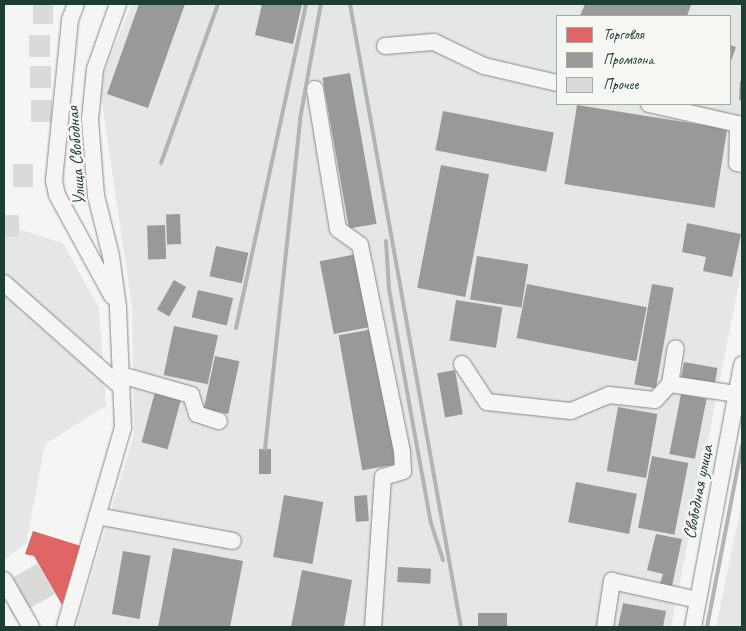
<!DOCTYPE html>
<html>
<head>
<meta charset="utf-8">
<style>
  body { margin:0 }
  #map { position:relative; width:746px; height:631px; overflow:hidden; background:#f5f5f3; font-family:Caveat,sans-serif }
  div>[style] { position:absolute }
  .built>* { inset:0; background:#e5e7e4 }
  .green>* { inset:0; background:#e4e7e3 }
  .shops>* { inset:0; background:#e06666 }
  .industry>* { inset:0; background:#999; transform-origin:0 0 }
  .building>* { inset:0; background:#dadbd9; transform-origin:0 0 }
  .roads { filter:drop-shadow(0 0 1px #858a88) drop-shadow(0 0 1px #858a88) }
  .minor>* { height:16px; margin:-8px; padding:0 8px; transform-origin:8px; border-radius:8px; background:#f5f5f3 }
  .rail>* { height:4px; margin:-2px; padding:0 2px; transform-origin:2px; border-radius:2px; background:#b0b4b2 }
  span { translate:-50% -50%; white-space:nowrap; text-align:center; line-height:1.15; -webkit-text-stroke:5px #f6f6f2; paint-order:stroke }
  .street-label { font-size:18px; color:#1f3d34 }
  .frame { position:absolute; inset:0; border:5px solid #1f3d34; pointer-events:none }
  .legend { position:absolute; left:556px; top:15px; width:175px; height:90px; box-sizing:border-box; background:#f6f6f2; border:1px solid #a0aca6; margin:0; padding:6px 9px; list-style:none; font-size:15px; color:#1f3d34 }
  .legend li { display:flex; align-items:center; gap:10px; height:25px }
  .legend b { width:25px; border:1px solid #a0aca6 }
</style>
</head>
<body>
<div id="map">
  <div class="built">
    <i style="clip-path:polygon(evenodd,132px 4px,742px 5px,742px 268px,671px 627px,76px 627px,134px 434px,132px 306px,99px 83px,132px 4px,557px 16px,730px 16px,730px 104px,557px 104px,557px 16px)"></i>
  </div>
  <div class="green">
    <i style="clip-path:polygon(4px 225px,63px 243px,99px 308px,106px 406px,45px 444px,26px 544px,4px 559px)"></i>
    <i style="clip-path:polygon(742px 501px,742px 627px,716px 627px)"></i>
  </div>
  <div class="shops">
    <i style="clip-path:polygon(33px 531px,81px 546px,62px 605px,34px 556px,25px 554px)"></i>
  </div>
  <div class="industry">
    <i style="clip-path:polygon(139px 4px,185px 4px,148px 108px,107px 94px)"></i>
    <i style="clip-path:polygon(262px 4px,302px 4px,293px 44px,255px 35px)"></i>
    <i style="clip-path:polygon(585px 4px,687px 4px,691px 5px,687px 16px,580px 16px)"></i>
    <i style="clip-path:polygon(730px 45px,736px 47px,730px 64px)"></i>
    <i style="left:350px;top:73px;width:153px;height:28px;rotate:80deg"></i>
    <i style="clip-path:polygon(740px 81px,742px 81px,742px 101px,739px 100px)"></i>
    <i style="left:577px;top:105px;width:152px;height:80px;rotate:9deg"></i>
    <i style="left:443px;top:111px;width:113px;height:40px;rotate:11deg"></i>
    <i style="left:441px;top:165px;width:49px;height:125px;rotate:11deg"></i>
    <i style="left:180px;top:214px;width:30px;height:14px;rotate:88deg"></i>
    <i style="clip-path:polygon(687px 223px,741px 234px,732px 277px,703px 271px,706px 257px,682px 252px)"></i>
    <i style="left:165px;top:225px;width:34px;height:18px;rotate:88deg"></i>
    <i style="left:216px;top:246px;width:33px;height:31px;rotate:12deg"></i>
    <i style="left:357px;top:254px;width:74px;height:38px;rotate:79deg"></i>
    <i style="left:477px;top:256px;width:52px;height:44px;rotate:9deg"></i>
    <i style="left:174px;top:280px;width:14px;height:34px;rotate:30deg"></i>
    <i style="left:527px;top:284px;width:122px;height:55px;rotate:11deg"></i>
    <i style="left:652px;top:284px;width:22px;height:102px;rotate:10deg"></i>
    <i style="left:198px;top:290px;width:36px;height:28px;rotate:13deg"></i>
    <i style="left:456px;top:300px;width:47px;height:41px;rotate:9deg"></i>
    <i style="left:174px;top:326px;width:45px;height:50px;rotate:12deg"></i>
    <i style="left:374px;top:329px;width:137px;height:36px;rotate:80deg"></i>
    <i style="left:215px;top:356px;width:25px;height:54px;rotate:12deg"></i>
    <i style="left:684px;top:362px;width:34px;height:17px;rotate:10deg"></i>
    <i style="left:455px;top:370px;width:45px;height:18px;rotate:80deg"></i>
    <i style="left:155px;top:392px;width:27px;height:52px;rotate:15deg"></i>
    <i style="left:681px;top:394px;width:26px;height:61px;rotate:11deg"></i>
    <i style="left:618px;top:407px;width:40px;height:65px;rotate:10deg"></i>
    <i style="left:259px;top:449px;width:12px;height:25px"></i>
    <i style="left:652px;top:456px;width:37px;height:73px;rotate:11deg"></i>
    <i style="left:576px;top:482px;width:62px;height:41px;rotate:11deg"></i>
    <i style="left:284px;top:495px;width:40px;height:63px;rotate:10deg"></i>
    <i style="left:367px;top:495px;width:26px;height:13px;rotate:86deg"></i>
    <i style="clip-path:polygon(656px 534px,682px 539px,672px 586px,660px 584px,663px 574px,647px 570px)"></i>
    <i style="clip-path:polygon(173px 548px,243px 561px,230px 627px,158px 627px)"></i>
    <i style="left:123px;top:551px;width:28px;height:64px;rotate:10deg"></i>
    <i style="left:398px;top:567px;width:33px;height:15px;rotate:3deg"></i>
    <i style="clip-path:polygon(302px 570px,352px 580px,344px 627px,291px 627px)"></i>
    <i style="clip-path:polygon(623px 603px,666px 611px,663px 627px,618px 627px)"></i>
    <i style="left:507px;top:613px;width:14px;height:29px;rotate:90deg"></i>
  </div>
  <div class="building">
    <i style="left:33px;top:4px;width:20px;height:20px"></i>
    <i style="left:29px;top:35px;width:21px;height:22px"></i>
    <i style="left:51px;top:66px;width:22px;height:21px;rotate:90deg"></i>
    <i style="left:31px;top:100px;width:21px;height:22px"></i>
    <i style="left:13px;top:164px;width:20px;height:23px"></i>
    <i style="left:4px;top:215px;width:15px;height:22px"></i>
    <i style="clip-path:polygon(38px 563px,55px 594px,14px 617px,4px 597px,4px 583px)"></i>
  </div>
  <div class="roads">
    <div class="minor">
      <i style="left:76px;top:4px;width:17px;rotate:111deg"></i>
      <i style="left:70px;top:20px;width:161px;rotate:95.7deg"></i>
      <i style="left:54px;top:180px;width:15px;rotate:79deg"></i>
      <i style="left:57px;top:195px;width:115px;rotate:61.4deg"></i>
      <i style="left:385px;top:46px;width:49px;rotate:-4.7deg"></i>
      <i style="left:434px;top:42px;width:55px;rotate:25.6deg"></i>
      <i style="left:484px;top:66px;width:75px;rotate:13.1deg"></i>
      <i style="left:315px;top:89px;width:142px;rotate:80.7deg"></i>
      <i style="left:338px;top:229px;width:27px;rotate:36deg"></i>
      <i style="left:360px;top:245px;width:211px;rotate:78.5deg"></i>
      <i style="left:402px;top:452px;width:19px;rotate:87deg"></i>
      <i style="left:403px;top:471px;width:21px;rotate:163deg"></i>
      <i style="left:383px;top:477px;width:150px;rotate:93.8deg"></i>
      <i style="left:649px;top:104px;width:91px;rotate:12.7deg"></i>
      <i style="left:738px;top:124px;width:39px;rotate:91deg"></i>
      <i style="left:737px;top:163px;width:5px;rotate:11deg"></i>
      <i style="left:4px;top:283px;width:157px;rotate:41.6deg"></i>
      <i style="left:462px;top:364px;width:45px;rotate:56.7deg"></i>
      <i style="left:487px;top:402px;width:84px;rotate:6.1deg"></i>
      <i style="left:571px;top:411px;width:41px;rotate:-22.8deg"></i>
      <i style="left:609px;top:395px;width:46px;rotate:6.2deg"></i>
      <i style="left:655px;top:400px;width:22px;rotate:-47deg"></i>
      <i style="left:670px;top:384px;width:68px;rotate:8.5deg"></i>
      <i style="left:121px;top:375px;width:73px;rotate:15.9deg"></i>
      <i style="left:191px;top:395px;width:20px;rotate:72deg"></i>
      <i style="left:197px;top:414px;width:23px;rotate:18deg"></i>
      <i style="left:670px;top:384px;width:36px;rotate:-81deg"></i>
      <i style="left:97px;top:516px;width:138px;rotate:10.4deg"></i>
      <i style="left:4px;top:580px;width:54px;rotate:60.1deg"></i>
      <i style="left:65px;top:627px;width:207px;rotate:-73.8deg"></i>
      <i style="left:123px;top:428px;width:121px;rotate:-92.4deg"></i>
      <i style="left:118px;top:307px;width:51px;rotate:-97.8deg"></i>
      <i style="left:111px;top:256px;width:62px;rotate:-104deg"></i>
      <i style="left:96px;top:196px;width:77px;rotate:-94.5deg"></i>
      <i style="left:90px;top:119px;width:50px;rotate:-84.3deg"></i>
      <i style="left:95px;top:69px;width:69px;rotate:-70.5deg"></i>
      <i style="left:605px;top:627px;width:47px;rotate:-81.3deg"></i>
      <i style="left:612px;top:581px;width:88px;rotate:12.5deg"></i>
      <i style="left:693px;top:627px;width:267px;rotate:-79.4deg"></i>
    </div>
  </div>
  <div class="rail">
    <i style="left:350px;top:4px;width:633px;rotate:79.9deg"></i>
    <i style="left:161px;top:163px;width:169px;rotate:-70.3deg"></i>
    <i style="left:386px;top:241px;width:48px;rotate:86.4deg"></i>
    <i style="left:389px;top:289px;width:121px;rotate:80deg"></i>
    <i style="left:410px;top:408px;width:117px;rotate:79.7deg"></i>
    <i style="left:431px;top:523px;width:39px;rotate:72deg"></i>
    <i style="left:236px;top:328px;width:331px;rotate:-77.8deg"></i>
    <i style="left:265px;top:449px;width:332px;rotate:-83.9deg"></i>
    <i style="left:300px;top:119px;width:117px;rotate:-79.7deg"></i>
    <i style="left:707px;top:627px;width:185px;rotate:-79.1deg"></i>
  </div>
  <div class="street-label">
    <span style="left:76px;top:156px;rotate:-94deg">Улица Свободная</span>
    <span style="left:698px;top:492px;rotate:-79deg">Свободная улица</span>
  </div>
  <div class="frame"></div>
  <ul class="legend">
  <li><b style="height:14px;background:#e06666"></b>Торговля</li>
  <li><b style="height:14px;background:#999"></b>Промзона</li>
  <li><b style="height:14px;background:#dadbd9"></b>Прочее</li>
  </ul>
</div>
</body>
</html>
